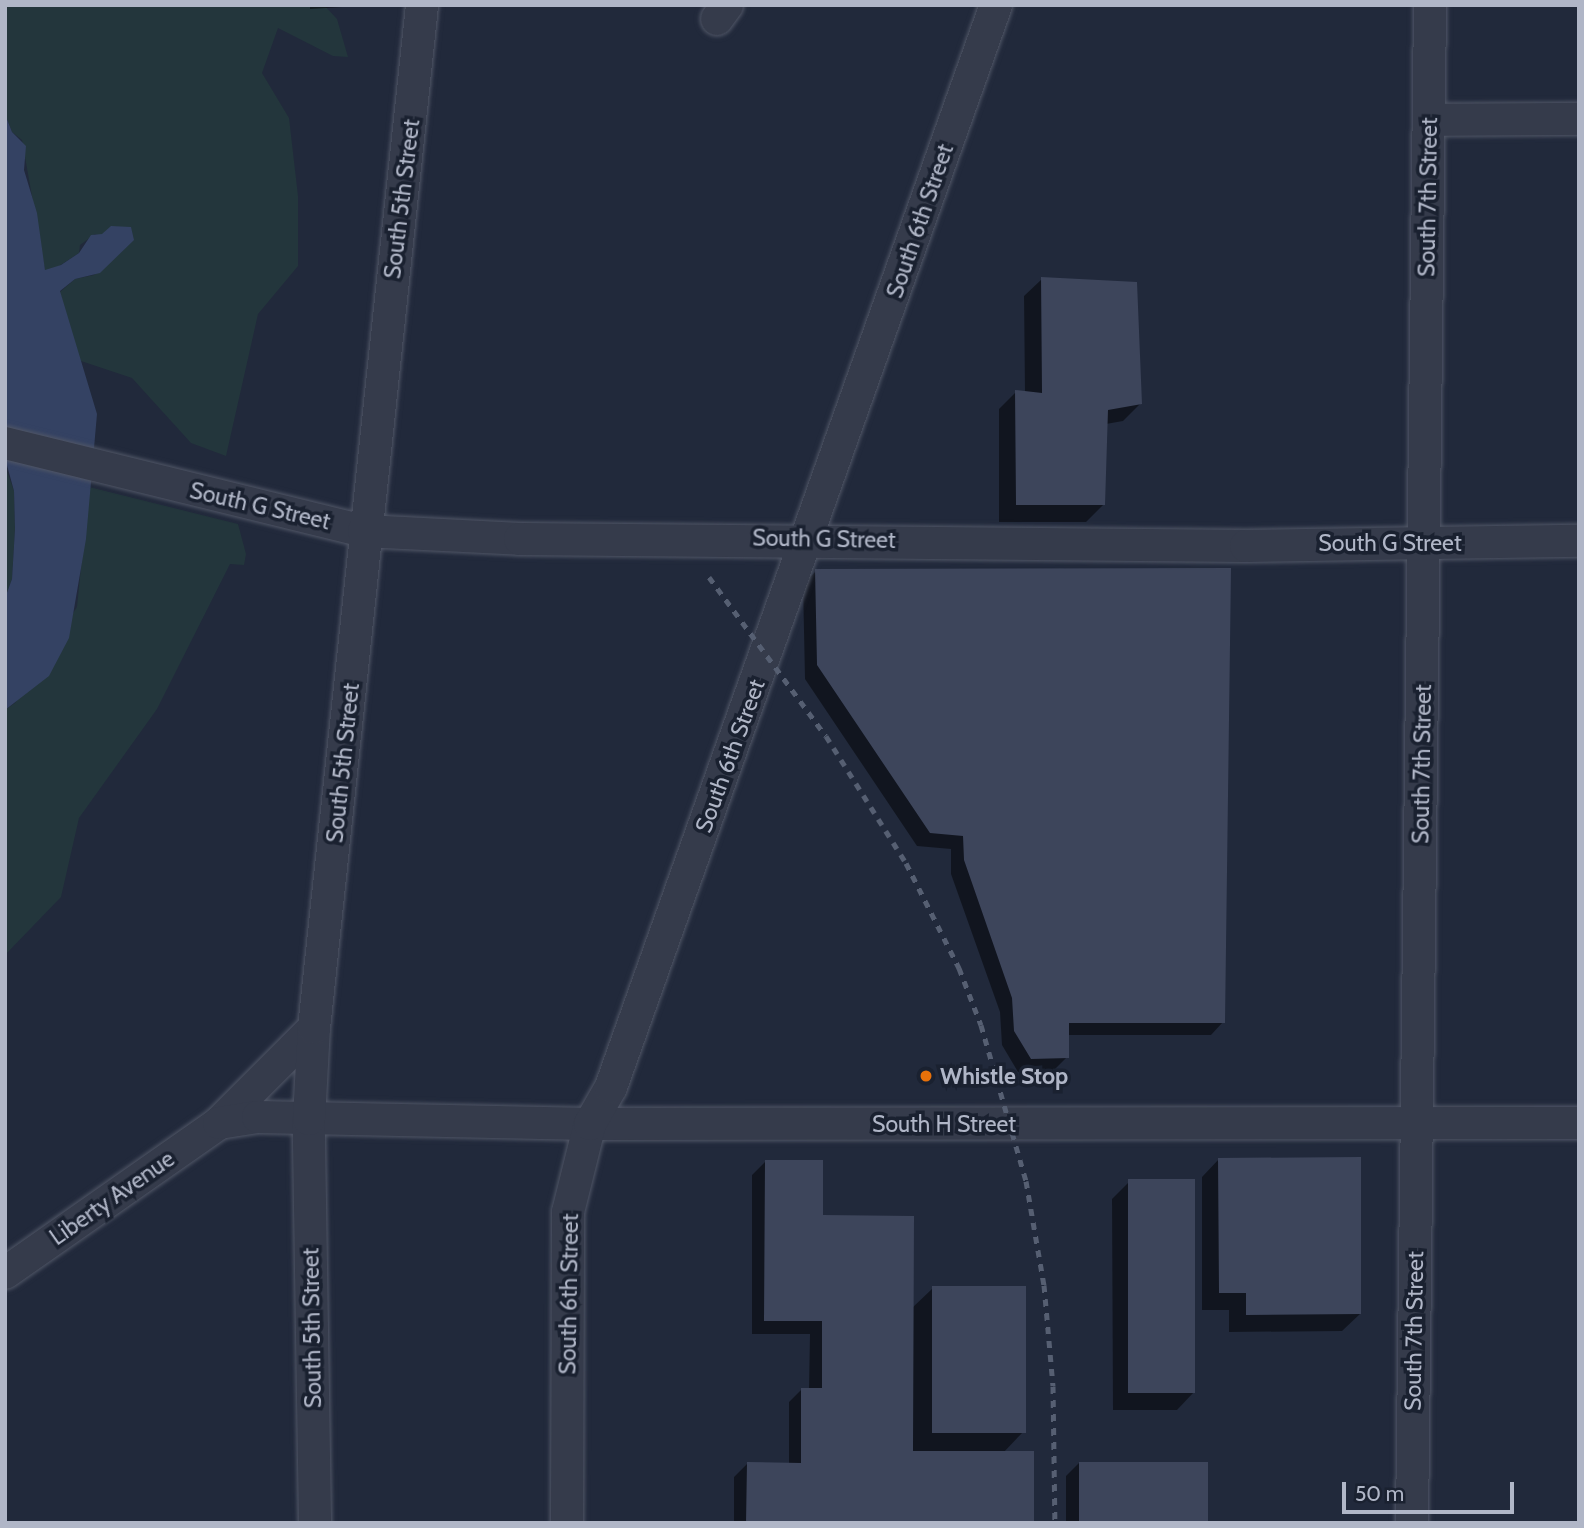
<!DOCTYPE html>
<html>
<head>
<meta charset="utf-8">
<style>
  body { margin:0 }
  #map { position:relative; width:1584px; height:1528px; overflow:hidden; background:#21293b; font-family:Cabin,sans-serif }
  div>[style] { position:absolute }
  .green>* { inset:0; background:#23363c }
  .water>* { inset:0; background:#344263 }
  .shadow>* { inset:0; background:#0007 }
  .building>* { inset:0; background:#3d455b; transform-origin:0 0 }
  .roads { filter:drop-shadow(0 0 2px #505666) drop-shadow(0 0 2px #505666) }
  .minor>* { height:32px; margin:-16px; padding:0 16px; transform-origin:16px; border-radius:16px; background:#353b4b }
  .rail>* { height:5px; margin-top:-2.5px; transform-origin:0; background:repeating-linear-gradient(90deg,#565f72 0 7px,transparent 0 14px) }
  .dots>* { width:19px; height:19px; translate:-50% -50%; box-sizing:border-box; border:4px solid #1a2130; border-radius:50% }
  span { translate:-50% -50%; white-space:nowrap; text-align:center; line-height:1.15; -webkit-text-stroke:7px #1a2130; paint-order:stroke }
  .street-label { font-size:23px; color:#b0b6c7 }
  .poi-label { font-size:23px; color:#b0b6c7; font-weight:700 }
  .left { translate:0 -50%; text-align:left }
  .frame { position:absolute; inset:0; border:7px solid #b0b6c7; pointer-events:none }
  .scale { position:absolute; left:1342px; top:1482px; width:172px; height:32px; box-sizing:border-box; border:4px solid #b0b6c7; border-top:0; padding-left:9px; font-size:21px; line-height:24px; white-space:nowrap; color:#b0b6c7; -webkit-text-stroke:5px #1a2130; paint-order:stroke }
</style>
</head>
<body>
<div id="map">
  <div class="green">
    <i style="clip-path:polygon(5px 5px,324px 5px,337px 19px,348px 57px,333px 56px,278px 28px,262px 73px,289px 118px,298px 196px,298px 266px,258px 314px,226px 456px,191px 443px,132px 378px,78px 360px,60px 292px,75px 279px,94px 275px,124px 246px,95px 234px,80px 245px,79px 253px,53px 270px,45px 270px,22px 140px,12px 132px,5px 114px)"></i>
    <i style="clip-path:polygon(5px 466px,14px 491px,15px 529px,12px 579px,5px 598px)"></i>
    <i style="clip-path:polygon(89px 487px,238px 524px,246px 554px,244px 565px,230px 564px,157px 709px,79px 818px,61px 897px,5px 955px,5px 710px,15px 703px,77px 607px)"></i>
  </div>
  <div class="water">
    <i style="clip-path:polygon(5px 114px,12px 132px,26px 146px,24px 170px,37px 213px,45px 270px,61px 265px,79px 253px,91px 235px,102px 234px,111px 226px,131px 227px,134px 240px,100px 273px,75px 279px,60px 291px,97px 414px,86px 539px,69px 638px,49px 676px,5px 710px,5px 598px,12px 579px,15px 529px,14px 491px,5px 458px)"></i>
  </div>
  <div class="shadow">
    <i style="clip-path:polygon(310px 5px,374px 5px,310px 9px)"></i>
    <i style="clip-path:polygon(1042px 279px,1140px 404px,1123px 421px,1106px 424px,1104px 504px,1086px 522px,999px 522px,999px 409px,1016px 392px,1025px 393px,1024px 296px)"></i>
    <i style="clip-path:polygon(816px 571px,1223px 1022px,1211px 1035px,1067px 1035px,1067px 1057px,1054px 1070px,1018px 1072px,1002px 1045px,1000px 1012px,951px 874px,951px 849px,917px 846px,805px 679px,803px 584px)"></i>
    <i style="clip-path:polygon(1219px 1159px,1360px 1314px,1342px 1331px,1229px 1332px,1229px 1310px,1202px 1310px,1202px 1177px)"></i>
    <i style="clip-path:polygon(765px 1162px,912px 1308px,933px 1288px,1023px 1432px,1003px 1453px,1032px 1523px,734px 1523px,734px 1477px,747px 1464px,789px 1464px,789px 1402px,802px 1389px,809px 1389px,810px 1334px,752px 1334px,752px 1175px)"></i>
    <i style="clip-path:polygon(1129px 1182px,1194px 1392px,1177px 1410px,1113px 1410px,1112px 1199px)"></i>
    <i style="clip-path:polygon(1079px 1463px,1206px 1523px,1066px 1523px,1066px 1476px)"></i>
  </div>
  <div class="building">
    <i style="clip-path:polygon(1041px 277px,1137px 282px,1142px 404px,1108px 410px,1105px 505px,1016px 505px,1015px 390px,1042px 393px)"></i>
    <i style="clip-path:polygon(1231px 568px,1225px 1023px,1069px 1023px,1069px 1058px,1031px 1059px,1014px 1031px,1012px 998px,964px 860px,963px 836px,930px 833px,817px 665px,815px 569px)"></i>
    <i style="clip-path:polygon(1361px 1157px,1361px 1314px,1246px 1315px,1246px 1293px,1219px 1293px,1218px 1158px)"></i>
    <i style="clip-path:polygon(765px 1160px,823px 1160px,823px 1215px,914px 1216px,913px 1451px,1034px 1451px,1034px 1523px,746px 1523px,747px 1462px,801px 1463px,801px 1388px,822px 1388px,822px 1321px,764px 1321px)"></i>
    <i style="left:1195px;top:1179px;width:214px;height:67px;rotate:90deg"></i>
    <i style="left:932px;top:1286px;width:94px;height:147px"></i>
    <i style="left:1079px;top:1462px;width:129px;height:61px"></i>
  </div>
  <div class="roads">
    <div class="minor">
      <i style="left:717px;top:19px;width:17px;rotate:-54deg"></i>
      <i style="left:1429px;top:120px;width:150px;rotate:-0.4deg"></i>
      <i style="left:5px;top:443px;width:370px;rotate:13.8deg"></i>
      <i style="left:364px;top:531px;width:156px;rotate:2.9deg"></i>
      <i style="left:520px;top:539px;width:726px;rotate:0.55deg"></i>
      <i style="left:1246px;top:546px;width:333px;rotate:-0.9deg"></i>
      <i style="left:219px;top:1123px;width:134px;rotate:-45deg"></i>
      <i style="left:5px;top:1273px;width:261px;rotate:-35deg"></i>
      <i style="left:219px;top:1123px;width:39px;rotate:-9deg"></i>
      <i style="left:258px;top:1117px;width:332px;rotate:1.2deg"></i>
      <i style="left:590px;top:1124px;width:989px;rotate:-0.06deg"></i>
      <i style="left:315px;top:1523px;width:404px;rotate:-90.9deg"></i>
      <i style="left:309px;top:1119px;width:91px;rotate:-86.9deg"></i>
      <i style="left:314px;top:1028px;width:1029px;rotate:-83.97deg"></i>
      <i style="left:567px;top:1523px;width:311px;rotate:-89.8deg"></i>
      <i style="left:568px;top:1212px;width:91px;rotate:-76deg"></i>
      <i style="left:590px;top:1124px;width:43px;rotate:-60.4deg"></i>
      <i style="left:611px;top:1087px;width:1148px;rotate:-70.41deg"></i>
      <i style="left:1412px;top:1523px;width:1518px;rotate:-89.32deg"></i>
    </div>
  </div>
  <div class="rail">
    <i style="left:709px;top:577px;width:197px;rotate:53.7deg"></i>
    <i style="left:826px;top:736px;width:150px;rotate:57.8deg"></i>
    <i style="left:906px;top:863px;width:118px;rotate:63.2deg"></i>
    <i style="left:959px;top:968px;width:61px;rotate:68.9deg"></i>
    <i style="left:981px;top:1025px;width:162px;rotate:73.9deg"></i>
    <i style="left:1026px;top:1181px;width:106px;rotate:80.2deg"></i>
    <i style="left:1044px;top:1285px;width:101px;rotate:84.9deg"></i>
    <i style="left:1053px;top:1386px;width:137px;rotate:89.2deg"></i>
  </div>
  <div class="dots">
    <i style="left:926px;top:1076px;background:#e8710a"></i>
  </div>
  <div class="street-label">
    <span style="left:1428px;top:197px;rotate:-89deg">South 7th Street</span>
    <span style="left:402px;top:199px;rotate:-83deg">South 5th Street</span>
    <span style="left:920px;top:221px;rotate:-71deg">South 6th Street</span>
    <span style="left:260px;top:506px;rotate:13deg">South G Street</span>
    <span style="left:824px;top:539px;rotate:1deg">South G Street</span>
    <span style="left:1390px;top:543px">South G Street</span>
    <span style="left:730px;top:756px;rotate:-70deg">South 6th Street</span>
    <span style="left:343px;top:763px;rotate:-84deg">South 5th Street</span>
    <span style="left:1422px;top:764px;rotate:-89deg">South 7th Street</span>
    <span style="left:944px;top:1124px">South H Street</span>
    <span style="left:112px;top:1198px;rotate:-35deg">Liberty Avenue</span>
    <span style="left:569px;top:1294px;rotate:-89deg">South 6th Street</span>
    <span style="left:312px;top:1328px;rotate:-91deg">South 5th Street</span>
    <span style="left:1414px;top:1331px;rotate:-89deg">South 7th Street</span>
  </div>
  <div class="poi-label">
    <span class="left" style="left:940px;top:1076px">Whistle Stop</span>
  </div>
  <div class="frame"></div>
  <div class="scale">50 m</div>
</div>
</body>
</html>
